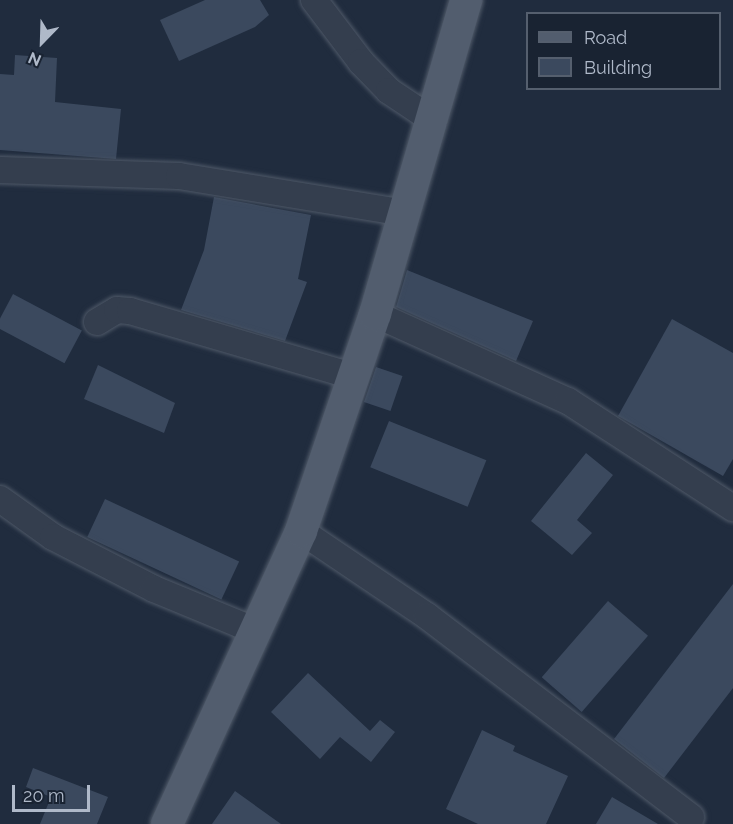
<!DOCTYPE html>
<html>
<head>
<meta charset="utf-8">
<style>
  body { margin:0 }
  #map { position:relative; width:733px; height:824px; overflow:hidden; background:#202c3e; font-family:Raleway,sans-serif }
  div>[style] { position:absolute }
  .building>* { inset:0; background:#3b495e; transform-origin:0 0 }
  .roads { filter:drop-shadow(0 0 2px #4f5968) drop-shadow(0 0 2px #4f5968) }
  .minor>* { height:26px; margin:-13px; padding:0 13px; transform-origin:13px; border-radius:13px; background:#343e4e }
  .major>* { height:32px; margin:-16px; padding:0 16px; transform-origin:16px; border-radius:16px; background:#525d6e }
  span { translate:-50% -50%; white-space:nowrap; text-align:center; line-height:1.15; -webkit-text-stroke:5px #192332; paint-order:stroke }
  .legend { position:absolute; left:526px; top:12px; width:195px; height:78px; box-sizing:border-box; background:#192332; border:2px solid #555f6e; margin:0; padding:8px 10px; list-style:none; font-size:18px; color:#afb9c9 }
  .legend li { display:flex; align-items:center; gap:12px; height:30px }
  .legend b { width:30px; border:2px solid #555f6e }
  .north { position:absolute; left:12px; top:12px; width:60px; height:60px; -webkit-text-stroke:4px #192332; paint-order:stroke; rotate:203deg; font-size:16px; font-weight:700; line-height:24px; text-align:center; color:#afb9c9 }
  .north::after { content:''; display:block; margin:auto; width:21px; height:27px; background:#afb9c9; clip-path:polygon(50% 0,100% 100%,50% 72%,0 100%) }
  .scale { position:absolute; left:12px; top:785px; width:78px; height:27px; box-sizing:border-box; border:3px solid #afb9c9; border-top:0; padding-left:8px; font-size:18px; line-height:21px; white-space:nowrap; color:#afb9c9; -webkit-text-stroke:4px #192332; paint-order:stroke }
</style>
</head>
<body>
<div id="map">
  <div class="building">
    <i style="clip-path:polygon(205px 0,260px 0,269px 15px,255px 27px,179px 61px,160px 20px)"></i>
    <i style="clip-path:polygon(15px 55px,57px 58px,55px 102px,121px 109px,116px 159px,0 150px,0 74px,14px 75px)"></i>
    <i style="clip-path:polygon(214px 197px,311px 215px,298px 279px,307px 282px,285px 341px,181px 310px,204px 250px)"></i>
    <i style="clip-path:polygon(407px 270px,533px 321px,516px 361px,396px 307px)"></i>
    <i style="left:13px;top:294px;width:78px;height:37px;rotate:28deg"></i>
    <i style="clip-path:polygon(672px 319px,733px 353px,733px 459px,723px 476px,618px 416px)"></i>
    <i style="clip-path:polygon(98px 365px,175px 403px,164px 433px,84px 399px)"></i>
    <i style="left:376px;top:367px;width:28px;height:37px;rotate:19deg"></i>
    <i style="left:389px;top:421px;width:105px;height:50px;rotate:22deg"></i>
    <i style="clip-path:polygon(586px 453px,613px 475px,577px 520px,592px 533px,572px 555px,531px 521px)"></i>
    <i style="left:105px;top:499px;width:148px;height:42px;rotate:25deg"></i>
    <i style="clip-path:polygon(733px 584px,733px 688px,664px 778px,614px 739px)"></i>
    <i style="left:608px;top:601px;width:53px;height:101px;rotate:41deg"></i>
    <i style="clip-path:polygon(308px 673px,370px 731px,380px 720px,395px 732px,371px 762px,340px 737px,320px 759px,271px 712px)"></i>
    <i style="clip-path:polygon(482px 730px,515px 746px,513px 751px,568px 776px,546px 824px,478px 824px,446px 809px)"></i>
    <i style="clip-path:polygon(33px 768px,108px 797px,97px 824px,40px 824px,51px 797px,26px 787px)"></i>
    <i style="clip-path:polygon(235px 791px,281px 824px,212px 824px)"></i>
    <i style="clip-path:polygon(612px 797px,658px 824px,596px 824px)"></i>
  </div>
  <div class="roads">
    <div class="minor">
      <i style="left:314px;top:0;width:78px;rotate:52.8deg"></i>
      <i style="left:361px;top:62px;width:40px;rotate:46deg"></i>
      <i style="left:389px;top:91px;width:54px;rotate:33.7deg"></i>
      <i style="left:0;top:170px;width:179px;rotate:1.9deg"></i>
      <i style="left:179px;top:176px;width:230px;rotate:9.3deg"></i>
      <i style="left:375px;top:314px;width:212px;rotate:24.3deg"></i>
      <i style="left:568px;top:401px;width:197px;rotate:33deg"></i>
      <i style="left:97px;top:322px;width:23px;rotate:-31deg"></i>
      <i style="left:117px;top:310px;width:13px;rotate:4deg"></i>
      <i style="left:130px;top:311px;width:232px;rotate:16.3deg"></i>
      <i style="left:0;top:499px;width:65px;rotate:35.6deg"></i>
      <i style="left:53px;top:537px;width:114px;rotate:27.2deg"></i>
      <i style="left:154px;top:589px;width:110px;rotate:22.4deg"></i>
      <i style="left:301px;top:531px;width:152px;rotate:34deg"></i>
      <i style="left:427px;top:616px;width:332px;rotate:37.3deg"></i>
    </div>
    <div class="major">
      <i style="left:167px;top:824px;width:322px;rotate:-65.4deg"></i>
      <i style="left:301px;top:531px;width:229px;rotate:-71.2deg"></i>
      <i style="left:375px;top:314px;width:327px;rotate:-73.8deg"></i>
    </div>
  </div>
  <ul class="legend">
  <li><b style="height:8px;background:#525d6e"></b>Road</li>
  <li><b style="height:16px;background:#3b495e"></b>Building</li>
  </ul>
  <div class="north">N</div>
  <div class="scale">20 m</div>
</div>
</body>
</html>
